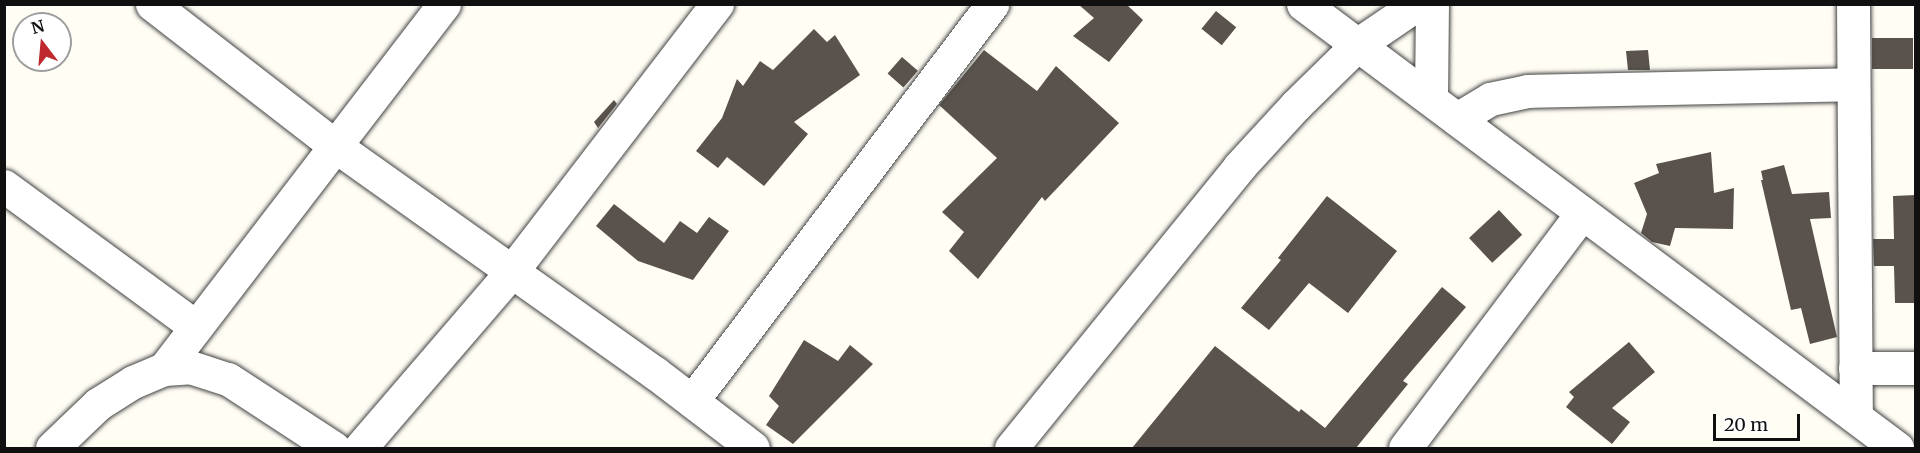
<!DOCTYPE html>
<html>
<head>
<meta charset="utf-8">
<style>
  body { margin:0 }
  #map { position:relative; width:1920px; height:453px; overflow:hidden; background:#fffdf4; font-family:Merriweather,serif }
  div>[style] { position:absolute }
  .building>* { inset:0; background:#59524d; transform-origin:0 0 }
  .roads { filter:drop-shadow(0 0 2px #434343) drop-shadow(0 0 2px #434343) }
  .minor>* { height:33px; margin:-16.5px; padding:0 16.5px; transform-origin:16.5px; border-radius:16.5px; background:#fff }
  span { translate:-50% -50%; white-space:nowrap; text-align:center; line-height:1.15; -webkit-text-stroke:6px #fff; paint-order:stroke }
  .frame { position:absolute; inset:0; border:6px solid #101010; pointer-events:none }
  .north { position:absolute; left:12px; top:12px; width:60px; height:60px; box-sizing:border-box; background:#fff; border:2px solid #9f9f9f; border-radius:50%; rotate:344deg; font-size:16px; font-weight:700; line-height:24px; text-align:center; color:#101010 }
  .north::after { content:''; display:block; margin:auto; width:21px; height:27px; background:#bf292e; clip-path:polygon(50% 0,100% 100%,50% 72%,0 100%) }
  .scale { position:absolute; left:1713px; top:414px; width:87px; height:27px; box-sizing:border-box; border:3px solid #101010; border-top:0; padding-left:8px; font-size:18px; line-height:21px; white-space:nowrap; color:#101010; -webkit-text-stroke:4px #fff; paint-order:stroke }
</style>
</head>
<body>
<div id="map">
  <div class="building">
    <i style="clip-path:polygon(1078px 4px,1126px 4px,1143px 20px,1109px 62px,1073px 36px,1094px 18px)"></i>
    <i style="left:1216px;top:11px;width:26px;height:23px;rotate:39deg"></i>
    <i style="clip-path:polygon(814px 29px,827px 42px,835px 35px,860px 75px,794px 122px,808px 134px,764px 186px,727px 157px,718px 168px,696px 151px,722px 118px,737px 79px,743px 86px,760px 61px,773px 70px)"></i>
    <i style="left:1913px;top:38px;width:31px;height:41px;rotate:90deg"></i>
    <i style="clip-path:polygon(984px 50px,1037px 91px,1056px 66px,1119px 123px,1045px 201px,1042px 197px,978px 279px,949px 251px,964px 232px,942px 212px,997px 158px,939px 105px)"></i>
    <i style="clip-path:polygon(1648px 50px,1650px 70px,1628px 70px,1626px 51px)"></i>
    <i style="left:902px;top:57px;width:21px;height:22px;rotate:41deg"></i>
    <i style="clip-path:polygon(614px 100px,617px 104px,598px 128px,594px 122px)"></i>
    <i style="clip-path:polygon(1711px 152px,1714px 193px,1734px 188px,1733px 229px,1675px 228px,1670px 246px,1652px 242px,1641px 233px,1647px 214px,1634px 183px,1659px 173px,1656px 164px)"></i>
    <i style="clip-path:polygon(1784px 165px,1792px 194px,1829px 192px,1831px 218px,1810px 219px,1837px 337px,1810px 344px,1801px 308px,1791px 310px,1761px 180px,1763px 180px,1761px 171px)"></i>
    <i style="clip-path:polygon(1916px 195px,1916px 303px,1895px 303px,1894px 266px,1874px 266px,1873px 239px,1894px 239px,1893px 196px)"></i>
    <i style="clip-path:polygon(1327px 196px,1397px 251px,1348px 313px,1309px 283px,1269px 330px,1241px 308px,1281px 260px,1278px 258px)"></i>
    <i style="clip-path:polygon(614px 204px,664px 243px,680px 221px,697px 233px,709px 217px,729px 231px,693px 280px,638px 261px,596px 226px)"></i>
    <i style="left:1499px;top:210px;width:34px;height:41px;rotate:47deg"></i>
    <i style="clip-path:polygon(1442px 287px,1466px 307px,1403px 381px,1408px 384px,1356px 448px,1132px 448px,1215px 346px,1299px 412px,1301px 409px,1325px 428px)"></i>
    <i style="clip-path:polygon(804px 340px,838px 361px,850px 345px,873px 364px,793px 444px,766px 425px,779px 406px,769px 396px)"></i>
    <i style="clip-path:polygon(1629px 342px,1655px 372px,1612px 408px,1630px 422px,1612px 444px,1566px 407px,1574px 397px,1569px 392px)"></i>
  </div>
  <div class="roads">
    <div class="minor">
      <i style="left:152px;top:4px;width:230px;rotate:37.8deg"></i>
      <i style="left:334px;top:145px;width:394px;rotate:35.4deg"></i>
      <i style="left:655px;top:373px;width:123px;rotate:37.4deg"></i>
      <i style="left:1303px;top:4px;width:742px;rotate:36.78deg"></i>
      <i style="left:1853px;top:4px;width:412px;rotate:89.6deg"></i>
      <i style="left:1431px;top:98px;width:94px;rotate:-89.4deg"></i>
      <i style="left:1457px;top:119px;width:39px;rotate:-31deg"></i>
      <i style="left:1490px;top:99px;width:38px;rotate:-12deg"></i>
      <i style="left:1527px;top:91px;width:326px;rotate:-1.2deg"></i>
      <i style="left:4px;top:186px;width:238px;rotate:36.3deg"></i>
      <i style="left:1855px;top:368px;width:61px"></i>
      <i style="left:164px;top:369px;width:460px;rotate:-52.5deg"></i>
      <i style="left:692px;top:401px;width:498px;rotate:-52.9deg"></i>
      <i style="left:52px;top:448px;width:64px;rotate:-43.7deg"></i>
      <i style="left:98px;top:404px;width:41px;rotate:-32.2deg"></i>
      <i style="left:133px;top:382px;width:34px;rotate:-23deg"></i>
      <i style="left:164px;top:369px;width:26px;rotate:-4deg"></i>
      <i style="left:190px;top:367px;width:40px;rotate:18deg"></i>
      <i style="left:228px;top:379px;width:126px;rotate:33.1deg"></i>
      <i style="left:360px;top:448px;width:233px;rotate:-49.3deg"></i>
      <i style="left:512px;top:271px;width:337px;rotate:-52.5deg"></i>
      <i style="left:1011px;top:448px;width:362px;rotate:-50.9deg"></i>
      <i style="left:1239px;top:167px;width:84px;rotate:-47.4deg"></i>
      <i style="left:1296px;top:105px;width:86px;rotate:-44.5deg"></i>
      <i style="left:1357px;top:45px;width:73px;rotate:-34.3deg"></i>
      <i style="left:1405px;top:448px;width:294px;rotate:-53deg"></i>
    </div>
  </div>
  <div class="frame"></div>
  <div class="north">N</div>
  <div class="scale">20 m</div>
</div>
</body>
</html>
